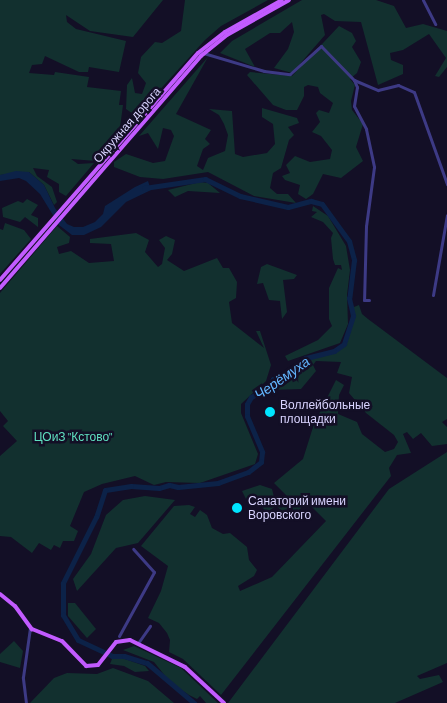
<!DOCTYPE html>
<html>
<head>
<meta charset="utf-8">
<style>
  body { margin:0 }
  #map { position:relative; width:447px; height:703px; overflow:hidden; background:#130f26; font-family:Barlow,sans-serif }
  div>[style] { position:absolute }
  .green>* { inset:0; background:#12302f }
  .water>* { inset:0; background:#0c2248 }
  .river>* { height:5px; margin:-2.5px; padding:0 2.5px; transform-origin:2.5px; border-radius:2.5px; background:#0c2248 }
  .minor>* { height:3px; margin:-1.5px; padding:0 1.5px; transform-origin:1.5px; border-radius:1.5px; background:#3d3a85 }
  .major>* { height:4px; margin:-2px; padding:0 2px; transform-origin:2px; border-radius:2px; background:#c25bff }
  .dots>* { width:14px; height:14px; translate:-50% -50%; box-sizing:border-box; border:2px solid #130f26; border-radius:50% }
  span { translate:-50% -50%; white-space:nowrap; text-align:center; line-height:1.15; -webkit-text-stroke:5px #130f26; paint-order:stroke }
  .street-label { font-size:12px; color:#d9d4ff }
  .poi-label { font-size:12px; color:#d9d4ff }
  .left { translate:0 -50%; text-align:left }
  .park-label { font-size:12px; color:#5fe0c0 }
  .water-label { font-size:14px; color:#62b6ff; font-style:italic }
</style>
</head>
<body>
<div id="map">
  <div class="green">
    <i style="clip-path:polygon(0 0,163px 0,133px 37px,90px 31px,66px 15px,67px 22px,76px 29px,126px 41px,119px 72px,89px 67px,88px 72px,79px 72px,45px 56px,42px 64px,32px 65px,29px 73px,54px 75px,55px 72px,89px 77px,87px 87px,121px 91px,119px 105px,123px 105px,119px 135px,96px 161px,71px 159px,78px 164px,94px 163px,66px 196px,59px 192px,59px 184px,47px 177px,49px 170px,33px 168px,37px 176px,52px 187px,57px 202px,54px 205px,44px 185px,29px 172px,0 175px)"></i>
    <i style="clip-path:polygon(185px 0,268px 0,221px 26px,205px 40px,136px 116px,126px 109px,127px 85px,132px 78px,135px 93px,142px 94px,146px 83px,138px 73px,141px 57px,155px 42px,162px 43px,181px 31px)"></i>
    <i style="clip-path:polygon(302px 0,376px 0,394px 6px,406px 28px,423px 24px,447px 31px,447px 67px,439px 77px,435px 76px,446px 58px,429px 34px,403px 50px,390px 53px,391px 60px,403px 65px,403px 74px,378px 85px,361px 22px,335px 21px,324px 14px,321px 15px,325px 35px,292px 73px,274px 68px,288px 49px,294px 32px,292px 22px,280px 33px,270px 33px,245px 49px,255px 67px,220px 53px,232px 41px)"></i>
    <i style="clip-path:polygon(339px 26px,352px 33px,356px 41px,352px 47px,361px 62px,357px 73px,350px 79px,355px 85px,351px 101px,352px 110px,363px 124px,356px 147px,363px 161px,341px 178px,323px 174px,313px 194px,306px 199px,298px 194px,300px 185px,285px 180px,282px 176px,290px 173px,286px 165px,295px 156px,310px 162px,330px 159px,332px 150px,321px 136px,312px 132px,320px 122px,316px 113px,319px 110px,329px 113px,333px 103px,320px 93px,318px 87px,308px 85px,304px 87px,304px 96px,297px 110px,286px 110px,273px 105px,247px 75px,250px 72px,292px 76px)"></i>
    <i style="clip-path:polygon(208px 57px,176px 114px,211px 130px,205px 139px,210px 144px,203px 149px,197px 166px,203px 170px,208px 158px,225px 151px,228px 135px,224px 124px,219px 115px,209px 109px,232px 111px,235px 154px,243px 157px,267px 153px,275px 144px,273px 124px,262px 117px,262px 108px,297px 118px,299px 123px,288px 127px,294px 135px,289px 140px,281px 168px,273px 173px,270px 188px,277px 194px,288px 194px,296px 203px,254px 196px,208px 172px,163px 179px,140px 177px,114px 167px,114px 162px,126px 154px,153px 163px,165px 161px,174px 136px,171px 130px,163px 128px,158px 149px,148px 133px,139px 136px)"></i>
    <i style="clip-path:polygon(200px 182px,208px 183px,220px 193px,188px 191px,175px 197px,168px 190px)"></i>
    <i style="clip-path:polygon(27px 199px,38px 205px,31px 215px,38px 218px,38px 227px,25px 217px,20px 222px,3px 217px,2px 208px,18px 201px,23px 203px)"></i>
    <i style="clip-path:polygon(313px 206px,328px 216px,346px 246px,350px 270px,347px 295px,348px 324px,340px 343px,288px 361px,285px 356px,318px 340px,332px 326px,329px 319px,329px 288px,338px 268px,342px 270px,341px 265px,335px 265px,333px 259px,331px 238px,333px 233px,323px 222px,311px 217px,317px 212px,312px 211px)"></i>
    <i style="clip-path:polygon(5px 223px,24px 230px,31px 239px,0 274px,0 229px,3px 230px)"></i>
    <i style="clip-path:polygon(57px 226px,70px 237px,69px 243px,57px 247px,59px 254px,71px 251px,89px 263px,114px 261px,111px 244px,90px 243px,90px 239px,136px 233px,149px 240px,145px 252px,158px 267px,162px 264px,165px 248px,159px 240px,166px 236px,175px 240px,172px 254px,167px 260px,184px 271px,217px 258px,223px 268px,229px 268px,237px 282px,236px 298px,229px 302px,232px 323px,264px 348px,256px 331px,260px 331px,271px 365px,266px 381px,241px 404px,241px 413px,258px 454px,255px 464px,200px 483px,166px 482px,154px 485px,135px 476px,102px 484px,84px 492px,70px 526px,78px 531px,74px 541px,63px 541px,60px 548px,54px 545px,51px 550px,39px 543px,32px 553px,11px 537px,0 536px,0 456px,17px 441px,3px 426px,8px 421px,0 411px,0 293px)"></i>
    <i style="clip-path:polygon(267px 264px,297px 275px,294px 279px,283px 280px,287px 312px,282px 319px,280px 301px,269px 300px,263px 283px,257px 284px,261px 267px)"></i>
    <i style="clip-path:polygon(359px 305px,362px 314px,368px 319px,447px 378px,447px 419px,442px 422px,447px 427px,447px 444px,432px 446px,421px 433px,413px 439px,407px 432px,403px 434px,411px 453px,397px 455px,389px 468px,391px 476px,221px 695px,183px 659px,169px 652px,170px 640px,167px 633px,159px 623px,148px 618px,161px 591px,168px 566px,141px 546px,174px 506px,189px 505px,195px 507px,190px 514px,195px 517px,200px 510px,207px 515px,212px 528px,223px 534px,230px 533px,247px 547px,249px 560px,257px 570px,254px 576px,238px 586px,240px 591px,272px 577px,326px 521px,307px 502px,291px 518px,276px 506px,267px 512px,250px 496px,246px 499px,242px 491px,260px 485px,272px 489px,275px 501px,285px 501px,288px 497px,274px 483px,303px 459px,314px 424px,336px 380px,344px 385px,339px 395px,338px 414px,357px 422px,362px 434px,385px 452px,394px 449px,398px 442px,394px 435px,366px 413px,349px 393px,352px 377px,337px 373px,341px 362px,316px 361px,313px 365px,316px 371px,301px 389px,270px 390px,308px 360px,344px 347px,353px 324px,354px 307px)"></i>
    <i style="clip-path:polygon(447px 452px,447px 663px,417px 676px,420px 679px,439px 675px,443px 682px,395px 703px,228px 703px,389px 489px)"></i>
    <i style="clip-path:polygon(145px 496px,175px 500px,138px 543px,116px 548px,77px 591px,73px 579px,91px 554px,106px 515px,123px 500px)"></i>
    <i style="clip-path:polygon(68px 603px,75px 603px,96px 629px,87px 638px,68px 616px)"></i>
    <i style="clip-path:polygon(14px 641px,23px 651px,20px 668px,0 662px,0 654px)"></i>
    <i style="clip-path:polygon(134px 646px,181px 668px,218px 703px,206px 703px,200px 696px,197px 699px,189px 695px,170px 682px,154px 662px,123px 650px)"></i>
    <i style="clip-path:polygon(122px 658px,145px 666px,149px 671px,135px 672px,124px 666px,110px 664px,112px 659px)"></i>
    <i style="clip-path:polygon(113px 668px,148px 681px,174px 703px,30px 703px,54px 678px,67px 673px,97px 674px)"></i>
  </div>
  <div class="water">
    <i style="clip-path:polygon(16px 171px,29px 172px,44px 185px,55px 208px,67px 224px,74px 227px,83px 227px,95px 222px,103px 214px,105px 206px,135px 187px,148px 181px,151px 190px,126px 202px,101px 227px,84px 235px,72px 235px,59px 225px,40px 194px,26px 181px,19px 178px,0 181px,0 175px)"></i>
  </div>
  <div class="river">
    <i style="left:144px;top:188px;width:62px;rotate:-8.4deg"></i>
    <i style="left:205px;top:179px;width:39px;rotate:26deg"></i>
    <i style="left:240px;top:196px;width:49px;rotate:12.9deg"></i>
    <i style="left:288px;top:207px;width:24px;rotate:-15deg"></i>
    <i style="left:311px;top:201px;width:11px;rotate:15deg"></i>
    <i style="left:322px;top:204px;width:46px;rotate:53.9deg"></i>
    <i style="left:349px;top:241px;width:20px;rotate:75deg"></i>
    <i style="left:354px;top:260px;width:38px;rotate:97deg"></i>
    <i style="left:349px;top:298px;width:18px;rotate:77deg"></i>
    <i style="left:353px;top:316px;width:29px;rotate:108deg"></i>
    <i style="left:344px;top:344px;width:12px;rotate:145deg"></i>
    <i style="left:334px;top:351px;width:30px;rotate:166deg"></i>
    <i style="left:305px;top:358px;width:25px;rotate:140deg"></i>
    <i style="left:286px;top:374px;width:14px;rotate:159deg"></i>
    <i style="left:273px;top:379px;width:10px;rotate:119deg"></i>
    <i style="left:268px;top:388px;width:19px;rotate:152deg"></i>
    <i style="left:251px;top:397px;width:8px;rotate:120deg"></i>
    <i style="left:247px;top:404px;width:12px;rotate:90deg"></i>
    <i style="left:247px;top:416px;width:39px;rotate:67deg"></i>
    <i style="left:262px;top:452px;width:10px;rotate:96deg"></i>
    <i style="left:261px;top:462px;width:16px;rotate:142deg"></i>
    <i style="left:248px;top:472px;width:32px;rotate:160deg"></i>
    <i style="left:218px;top:483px;width:40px;rotate:174.3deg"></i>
    <i style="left:178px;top:487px;width:9px;rotate:-167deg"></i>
    <i style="left:169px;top:485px;width:10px;rotate:163deg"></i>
    <i style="left:159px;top:488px;width:28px;rotate:-176deg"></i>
    <i style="left:131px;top:486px;width:26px;rotate:171deg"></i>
    <i style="left:105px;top:490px;width:28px;rotate:108deg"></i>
    <i style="left:96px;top:517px;width:74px;rotate:116.6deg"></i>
    <i style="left:63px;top:583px;width:32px;rotate:90deg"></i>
    <i style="left:63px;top:615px;width:29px;rotate:59deg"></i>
    <i style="left:78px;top:640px;width:38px;rotate:25deg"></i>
    <i style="left:112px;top:656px;width:12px"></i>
    <i style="left:124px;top:656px;width:24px;rotate:17deg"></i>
    <i style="left:147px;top:663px;width:62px;rotate:40.4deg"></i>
  </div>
  <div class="minor">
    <i style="left:423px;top:0;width:27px;rotate:63deg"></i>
    <i style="left:200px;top:52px;width:67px;rotate:16.5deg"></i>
    <i style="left:264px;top:71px;width:26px;rotate:7deg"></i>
    <i style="left:290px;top:74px;width:42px;rotate:-42.1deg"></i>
    <i style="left:321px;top:46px;width:47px;rotate:45.9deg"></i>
    <i style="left:354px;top:80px;width:26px;rotate:23deg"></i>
    <i style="left:378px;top:90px;width:21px;rotate:-14deg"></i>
    <i style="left:398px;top:85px;width:17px;rotate:24deg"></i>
    <i style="left:414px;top:92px;width:98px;rotate:70.3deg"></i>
    <i style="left:354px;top:80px;width:8px;rotate:67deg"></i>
    <i style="left:357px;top:87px;width:19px;rotate:99deg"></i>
    <i style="left:354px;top:106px;width:26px;rotate:62deg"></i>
    <i style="left:366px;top:129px;width:39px;rotate:78deg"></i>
    <i style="left:374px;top:167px;width:60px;rotate:97.7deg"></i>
    <i style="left:366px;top:226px;width:74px;rotate:91.5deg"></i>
    <i style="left:364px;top:300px;width:5px"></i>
    <i style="left:433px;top:295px;width:81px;rotate:-80.1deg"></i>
    <i style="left:119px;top:636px;width:73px;rotate:-61.3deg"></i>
    <i style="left:154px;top:572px;width:31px;rotate:-132deg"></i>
    <i style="left:138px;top:643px;width:21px;rotate:-55deg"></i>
    <i style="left:26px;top:703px;width:26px;rotate:-97deg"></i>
    <i style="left:23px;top:677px;width:49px;rotate:-81.9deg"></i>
  </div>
  <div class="major">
    <i style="left:0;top:280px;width:301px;rotate:-48.9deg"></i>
    <i style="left:198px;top:53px;width:34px;rotate:-38deg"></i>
    <i style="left:225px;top:32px;width:65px;rotate:-29.3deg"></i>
    <i style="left:0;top:288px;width:307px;rotate:-49.1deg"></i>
    <i style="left:201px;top:56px;width:33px;rotate:-39deg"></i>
    <i style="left:227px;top:35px;width:71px;rotate:-29.4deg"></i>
    <i style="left:0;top:594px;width:19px;rotate:39deg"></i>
    <i style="left:15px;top:606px;width:29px;rotate:54deg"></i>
    <i style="left:32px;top:629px;width:32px;rotate:22deg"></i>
    <i style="left:62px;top:641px;width:35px;rotate:46deg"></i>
    <i style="left:86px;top:666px;width:12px;rotate:-5deg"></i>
    <i style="left:98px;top:665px;width:29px;rotate:-52deg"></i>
    <i style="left:116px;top:642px;width:14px;rotate:-8deg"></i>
    <i style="left:130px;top:640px;width:61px;rotate:26.1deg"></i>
    <i style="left:185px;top:667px;width:53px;rotate:42.7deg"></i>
  </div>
  <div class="dots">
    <i style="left:270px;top:412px;background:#00e5ff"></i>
    <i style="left:237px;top:508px;background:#00e5ff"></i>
  </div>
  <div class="street-label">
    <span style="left:127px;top:125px;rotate:-49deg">Окружная дорога</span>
  </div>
  <div class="poi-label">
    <span class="left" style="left:280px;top:412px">Воллейбольные<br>площадки</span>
    <span class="left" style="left:248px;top:508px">Санаторий имени<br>Воровского</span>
  </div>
  <div class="park-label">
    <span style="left:73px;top:437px">ЦОиЗ "Кстово"</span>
  </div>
  <div class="water-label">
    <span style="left:282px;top:378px;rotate:-35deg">Черёмуха</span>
  </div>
</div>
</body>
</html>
